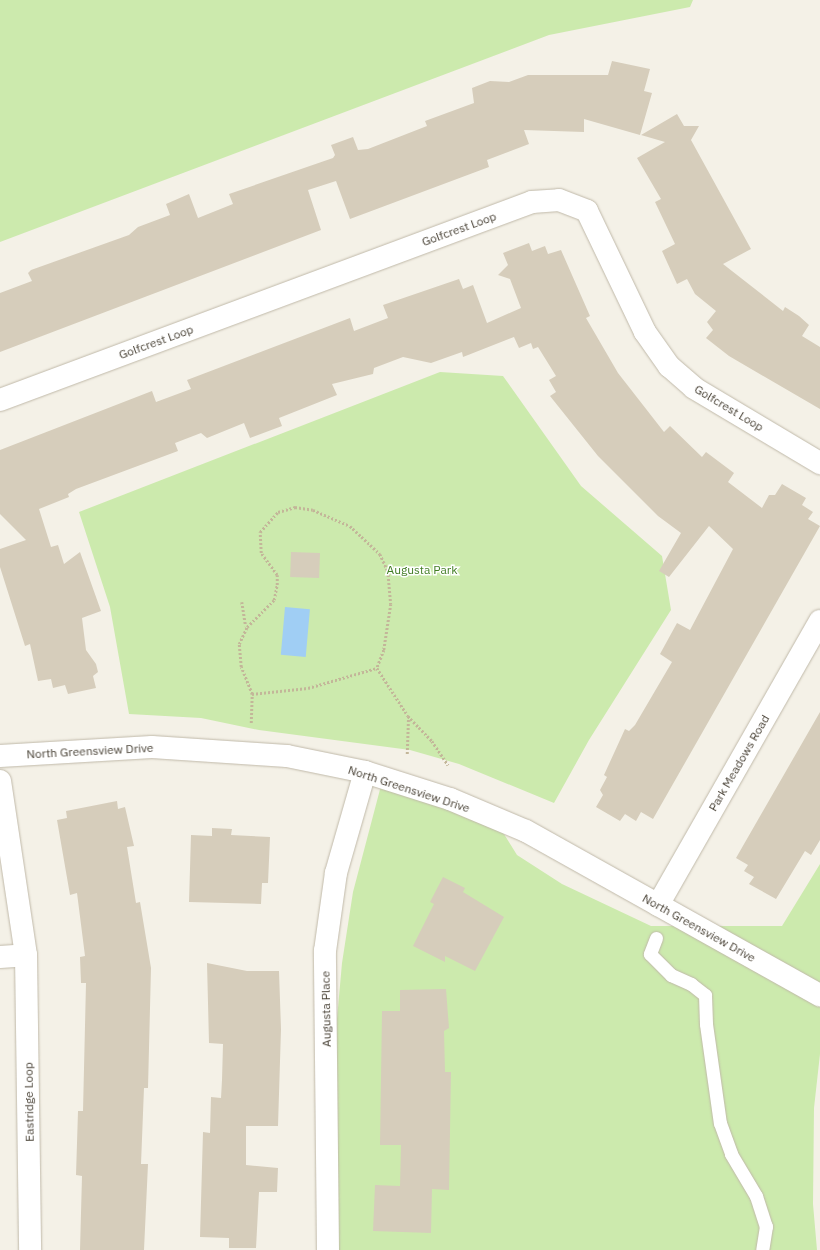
<!DOCTYPE html>
<html>
<head>
<meta charset="utf-8">
<style>
  body { margin:0 }
  #map { position:relative; width:820px; height:1250px; overflow:hidden; background:#f4f1e7; font-family:"IBM Plex Sans",sans-serif }
  div>[style] { position:absolute }
  .green>* { inset:0; background:#cceaad }
  .water>* { inset:0; background:#a0cef4; transform-origin:0 0 }
  .building>* { inset:0; background:#d6cdbb; transform-origin:0 0 }
  .path>* { height:2.5px; margin-top:-1.25px; transform-origin:0; background:repeating-linear-gradient(90deg,#c3b699 0 2px,transparent 0 4px) }
  .roads { filter:drop-shadow(0 0 1px #c0b9a9) drop-shadow(0 0 1px #c0b9a9) }
  .service>* { height:13px; margin:-6.5px; padding:0 6.5px; transform-origin:6.5px; border-radius:6.5px; background:#fff }
  .minor>* { height:22px; margin:-11px; padding:0 11px; transform-origin:11px; border-radius:11px; background:#fff }
  .tertiary>* { height:22px; margin:-11px; padding:0 11px; transform-origin:11px; border-radius:11px; background:#fff }
  span { translate:-50% -50%; white-space:nowrap; text-align:center; line-height:1.15; -webkit-text-stroke:3px #fff; paint-order:stroke }
  .street-label { font-size:12px; color:#484135 }
  .park-label { font-size:12px; color:#427d25 }
</style>
</head>
<body>
<div id="map">
  <div class="green">
    <i style="clip-path:polygon(0 0,693px 0,690px 7px,549px 35px,0 242px)"></i>
    <i style="clip-path:polygon(440px 372px,503px 376px,581px 486px,662px 556px,671px 610px,589px 740px,554px 803px,459px 764px,410px 750px,259px 730px,201px 718px,129px 714px,110px 607px,79px 512px)"></i>
    <i style="clip-path:polygon(383px 778px,494px 818px,517px 855px,562px 884px,651px 926px,782px 926px,820px 864px,820px 1054px,814px 1108px,813px 1204px,817px 1250px,332px 1250px,337px 1019px,342px 963px,353px 892px)"></i>
  </div>
  <div class="water">
    <i style="left:285px;top:607px;width:25px;height:48px;rotate:5deg"></i>
  </div>
  <div class="building">
    <i style="clip-path:polygon(612px 61px,650px 69px,644px 91px,652px 93px,640px 135px,584px 119px,584px 132px,524px 130px,529px 144px,487px 160px,489px 167px,350px 219px,336px 181px,308px 190px,321px 230px,0 352px,0 293px,32px 281px,28px 273px,31px 270px,129px 235px,138px 227px,170px 215px,166px 204px,189px 194px,198px 218px,233px 204px,229px 194px,333px 158px,335px 155px,331px 145px,353px 137px,358px 150px,368px 149px,427px 126px,425px 121px,474px 103px,472px 88px,490px 81px,509px 82px,528px 75px,608px 75px)"></i>
    <i style="clip-path:polygon(677px 114px,684px 126px,699px 126px,691px 140px,751px 249px,723px 264px,783px 311px,785px 307px,799px 316px,809px 325px,802px 336px,820px 347px,820px 409px,729px 356px,706px 338px,713px 330px,707px 322px,716px 311px,695px 294px,687px 279px,677px 284px,662px 251px,675px 244px,655px 202px,661px 199px,637px 158px,665px 142px,641px 135px)"></i>
    <i style="clip-path:polygon(529px 243px,532px 251px,545px 246px,548px 254px,561px 250px,590px 316px,586px 318px,618px 373px,664px 432px,670px 426px,702px 457px,706px 452px,734px 473px,728px 482px,762px 508px,769px 495px,775px 495px,782px 484px,806px 498px,802px 505px,813px 512px,808px 519px,820px 526px,653px 819px,641px 812px,636px 821px,625px 814px,620px 821px,596px 807px,603px 795px,600px 790px,607px 777px,604px 775px,625px 729px,629px 731px,635px 725px,672px 662px,660px 654px,677px 623px,690px 630px,733px 549px,709px 526px,669px 577px,659px 571px,681px 533px,658px 516px,598px 456px,550px 396px,556px 392px,549px 380px,556px 376px,538px 347px,533px 349px,531px 343px,519px 348px,514px 337px,463px 357px,462px 352px,431px 363px,403px 357px,374px 368px,373px 374px,332px 384px,337px 395px,279px 418px,282px 426px,250px 438px,244px 423px,207px 438px,201px 433px,175px 443px,178px 451px,76px 489px,68px 494px,69px 497px,39px 509px,51px 547px,58px 545px,64px 564px,80px 552px,101px 611px,82px 618px,86px 650px,96px 664px,98px 672px,93px 676px,96px 688px,68px 694px,65px 685px,53px 688px,51px 679px,38px 681px,30px 644px,25px 646px,0 567px,0 549px,26px 540px,0 514px,0 450px,152px 391px,156px 402px,191px 389px,187px 380px,350px 318px,354px 331px,388px 318px,383px 305px,459px 279px,463px 289px,473px 285px,487px 323px,521px 308px,510px 279px,498px 275px,508px 265px,503px 253px)"></i>
    <i style="left:291px;top:552px;width:29px;height:25px;rotate:2deg"></i>
    <i style="clip-path:polygon(820px 712px,820px 840px,811px 855px,805px 851px,776px 899px,749px 884px,754px 877px,744px 871px,748px 865px,736px 858px)"></i>
    <i style="clip-path:polygon(117px 801px,118px 809px,125px 807px,134px 846px,127px 847px,136px 903px,140px 902px,151px 968px,148px 1088px,144px 1088px,141px 1164px,148px 1164px,144px 1250px,80px 1250px,82px 1176px,76px 1175px,78px 1111px,83px 1111px,86px 983px,81px 983px,80px 957px,85px 956px,77px 893px,70px 895px,57px 820px,67px 818px,66px 811px)"></i>
    <i style="clip-path:polygon(212px 828px,232px 829px,231px 835px,270px 837px,268px 883px,262px 883px,261px 904px,189px 902px,191px 835px,212px 836px)"></i>
    <i style="clip-path:polygon(443px 877px,465px 888px,463px 892px,504px 917px,475px 971px,445px 956px,445px 962px,413px 946px,434px 904px,430px 902px)"></i>
    <i style="clip-path:polygon(207px 963px,247px 971px,279px 971px,281px 1029px,278px 1126px,246px 1126px,246px 1165px,278px 1168px,277px 1192px,259px 1192px,256px 1248px,229px 1248px,229px 1238px,200px 1237px,203px 1132px,210px 1133px,211px 1097px,221px 1098px,222px 1080px,223px 1044px,209px 1043px)"></i>
    <i style="clip-path:polygon(446px 989px,449px 1028px,444px 1031px,445px 1072px,451px 1072px,449px 1190px,432px 1189px,431px 1233px,373px 1231px,375px 1185px,400px 1186px,401px 1145px,380px 1145px,382px 1011px,400px 1011px,400px 990px)"></i>
  </div>
  <div class="path">
    <i style="left:242px;top:602px;width:24px;rotate:81deg"></i>
    <i style="left:252px;top:694px;width:56px;rotate:-6.1deg"></i>
    <i style="left:308px;top:688px;width:72px;rotate:-16.2deg"></i>
    <i style="left:251px;top:723px;width:29px;rotate:-88deg"></i>
    <i style="left:252px;top:694px;width:29px;rotate:-112deg"></i>
    <i style="left:241px;top:667px;width:23px;rotate:-95deg"></i>
    <i style="left:239px;top:644px;width:19px;rotate:-65deg"></i>
    <i style="left:247px;top:627px;width:38px;rotate:-45deg"></i>
    <i style="left:274px;top:600px;width:15px;rotate:-79deg"></i>
    <i style="left:277px;top:585px;width:10px;rotate:-90deg"></i>
    <i style="left:277px;top:575px;width:27px;rotate:-126deg"></i>
    <i style="left:261px;top:553px;width:21px;rotate:-93deg"></i>
    <i style="left:260px;top:532px;width:27px;rotate:-48deg"></i>
    <i style="left:278px;top:512px;width:18px;rotate:-16deg"></i>
    <i style="left:295px;top:507px;width:18px;rotate:9deg"></i>
    <i style="left:313px;top:510px;width:40px;rotate:23.4deg"></i>
    <i style="left:350px;top:526px;width:41px;rotate:43deg"></i>
    <i style="left:380px;top:554px;width:19px;rotate:65deg"></i>
    <i style="left:388px;top:571px;width:33px;rotate:85deg"></i>
    <i style="left:391px;top:604px;width:47px;rotate:98.7deg"></i>
    <i style="left:384px;top:650px;width:19px;rotate:111deg"></i>
    <i style="left:377px;top:668px;width:57px;rotate:57.1deg"></i>
    <i style="left:407px;top:754px;width:38px;rotate:-88deg"></i>
    <i style="left:408px;top:716px;width:35px;rotate:46deg"></i>
    <i style="left:432px;top:741px;width:29px;rotate:56deg"></i>
  </div>
  <div class="roads">
    <div class="service">
      <i style="left:656px;top:938px;width:17px;rotate:111deg"></i>
      <i style="left:650px;top:954px;width:30px;rotate:45deg"></i>
      <i style="left:671px;top:975px;width:22px;rotate:24deg"></i>
      <i style="left:691px;top:984px;width:18px;rotate:38deg"></i>
      <i style="left:705px;top:995px;width:29px;rotate:88deg"></i>
      <i style="left:706px;top:1024px;width:100px;rotate:82deg"></i>
      <i style="left:720px;top:1123px;width:33px;rotate:70deg"></i>
      <i style="left:731px;top:1154px;width:49px;rotate:59.2deg"></i>
      <i style="left:756px;top:1196px;width:32px;rotate:72deg"></i>
      <i style="left:766px;top:1226px;width:24px;rotate:99deg"></i>
    </div>
    <div class="minor">
      <i style="left:0;top:400px;width:568px;rotate:-20.41deg"></i>
      <i style="left:532px;top:202px;width:27px;rotate:-4deg"></i>
      <i style="left:559px;top:200px;width:30px;rotate:21deg"></i>
      <i style="left:587px;top:211px;width:134px;rotate:64.4deg"></i>
      <i style="left:645px;top:332px;width:42px;rotate:54.8deg"></i>
      <i style="left:669px;top:366px;width:33px;rotate:41deg"></i>
      <i style="left:694px;top:388px;width:147px;rotate:30.8deg"></i>
      <i style="left:0;top:781px;width:176px;rotate:81.5deg"></i>
      <i style="left:26px;top:955px;width:295px;rotate:89.2deg"></i>
      <i style="left:658px;top:905px;width:327px;rotate:-60.3deg"></i>
      <i style="left:0;top:957px;width:26px;rotate:-4deg"></i>
      <i style="left:328px;top:1250px;width:299px;rotate:-90.6deg"></i>
      <i style="left:325px;top:951px;width:79px;rotate:-82deg"></i>
      <i style="left:336px;top:873px;width:105px;rotate:-74deg"></i>
    </div>
    <div class="tertiary">
      <i style="left:0;top:756px;width:152px;rotate:-3.4deg"></i>
      <i style="left:152px;top:747px;width:135px;rotate:3.8deg"></i>
      <i style="left:287px;top:756px;width:80px;rotate:11.6deg"></i>
      <i style="left:365px;top:772px;width:89px;rotate:17.6deg"></i>
      <i style="left:450px;top:799px;width:82px;rotate:22.8deg"></i>
      <i style="left:526px;top:831px;width:337px;rotate:29.2deg"></i>
    </div>
  </div>
  <div class="street-label">
    <span style="left:459px;top:229px;rotate:-20deg">Golfcrest Loop</span>
    <span style="left:156px;top:342px;rotate:-20deg">Golfcrest Loop</span>
    <span style="left:729px;top:408px;rotate:31deg">Golfcrest Loop</span>
    <span style="left:90px;top:751px;rotate:-3deg">North Greensview Drive</span>
    <span style="left:739px;top:763px;rotate:-60deg">Park Meadows Road</span>
    <span style="left:409px;top:789px;rotate:18deg">North Greensview Drive</span>
    <span style="left:699px;top:928px;rotate:29deg">North Greensview Drive</span>
    <span style="left:326px;top:1009px;rotate:-91deg">Augusta Place</span>
    <span style="left:29px;top:1102px;rotate:-91deg">Eastridge Loop</span>
  </div>
  <div class="park-label">
    <span style="left:422px;top:570px">Augusta Park</span>
  </div>
</div>
</body>
</html>
